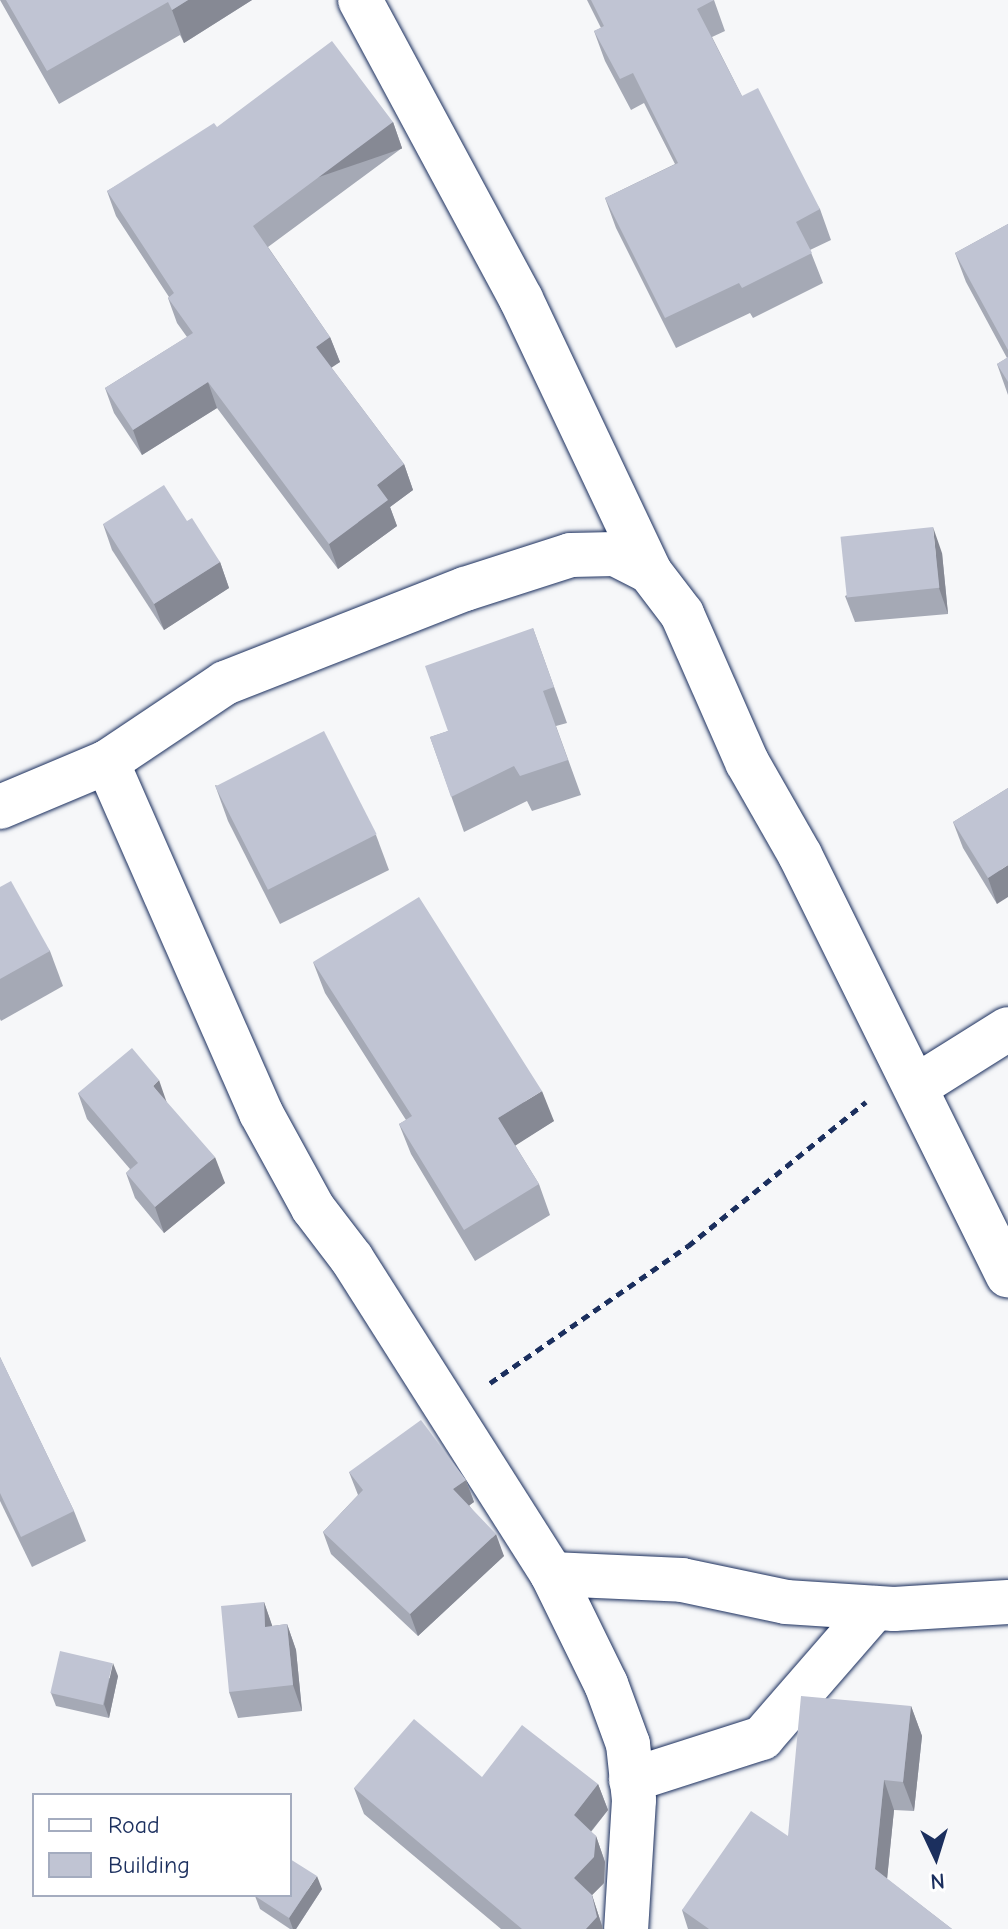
<!DOCTYPE html>
<html>
<head>
<meta charset="utf-8">
<style>
  body { margin:0 }
  #map { position:relative; width:1008px; height:1929px; overflow:hidden; background:#f6f7f9; font-family:"Comic Neue",sans-serif }
  div>[style] { position:absolute }
  .path>* { height:5px; margin-top:-2.5px; transform-origin:0; background:repeating-linear-gradient(90deg,#1b2f5e 0 8px,transparent 0 14px) }
  .roads { filter:drop-shadow(0 0 2px #1b2f5e) drop-shadow(0 0 2px #1b2f5e) }
  .street>* { height:44px; margin:-22px; padding:0 22px; transform-origin:22px; border-radius:22px; background:#fff }
  .wall>* { inset:0; background:#a5a9b5 }
  .shaded-wall>* { inset:0; background:#868994; transform-origin:0 0 }
  .building>* { inset:0; background:#c0c4d3; transform-origin:0 0 }
  span { translate:-50% -50%; white-space:nowrap; text-align:center; line-height:1.15; -webkit-text-stroke:6px #fff; paint-order:stroke }
  .legend { position:absolute; left:32px; top:1793px; width:260px; height:104px; box-sizing:border-box; background:#fff; border:2px solid #a4acbf; margin:0; padding:10px 14px; list-style:none; font-size:24px; color:#1b2f5e }
  .legend li { display:flex; align-items:center; gap:16px; height:40px }
  .legend b { width:40px; border:2px solid #a4acbf }
  .north { position:absolute; left:896px; top:1817px; width:80px; height:80px; -webkit-text-stroke:6px #fff; paint-order:stroke; rotate:176deg; font-size:22px; font-weight:700; line-height:32px; text-align:center; color:#1b2f5e }
  .north::after { content:''; display:block; margin:auto; width:28px; height:36px; background:#1b2f5e; clip-path:polygon(50% 0,100% 100%,50% 72%,0 100%) }
</style>
</head>
<body>
<div id="map">
  <div class="path">
    <i style="left:490px;top:1383px;width:241px;rotate:-34.7deg"></i>
    <i style="left:688px;top:1246px;width:229px;rotate:-39deg"></i>
  </div>
  <div class="roads">
    <div class="street">
      <i style="left:360px;top:0;width:340px;rotate:61.7deg"></i>
      <i style="left:521px;top:299px;width:302px;rotate:64.7deg"></i>
      <i style="left:107px;top:762px;width:383px;rotate:66.3deg"></i>
      <i style="left:261px;top:1113px;width:108px;rotate:61.3deg"></i>
      <i style="left:313px;top:1208px;width:64px;rotate:52.6deg"></i>
      <i style="left:352px;top:1259px;width:373px;rotate:57.6deg"></i>
      <i style="left:552px;top:1574px;width:123px;rotate:63.9deg"></i>
      <i style="left:606px;top:1684px;width:64px;rotate:69.9deg"></i>
      <i style="left:628px;top:1744px;width:56px;rotate:83.9deg"></i>
      <i style="left:634px;top:1800px;width:129px;rotate:93.5deg"></i>
      <i style="left:0;top:807px;width:116px;rotate:-22.8deg"></i>
      <i style="left:107px;top:762px;width:142px;rotate:-33.8deg"></i>
      <i style="left:225px;top:683px;width:258px;rotate:-21.4deg"></i>
      <i style="left:465px;top:589px;width:111px;rotate:-17.8deg"></i>
      <i style="left:571px;top:555px;width:44px;rotate:-1.3deg"></i>
      <i style="left:615px;top:554px;width:39px;rotate:27deg"></i>
      <i style="left:650px;top:572px;width:53px;rotate:52.7deg"></i>
      <i style="left:682px;top:614px;width:162px;rotate:66.3deg"></i>
      <i style="left:747px;top:762px;width:107px;rotate:60.3deg"></i>
      <i style="left:800px;top:855px;width:469px;rotate:63.7deg"></i>
      <i style="left:917px;top:1086px;width:107px;rotate:-32.1deg"></i>
      <i style="left:552px;top:1574px;width:130px;rotate:2.6deg"></i>
      <i style="left:682px;top:1580px;width:106px;rotate:11.9deg"></i>
      <i style="left:786px;top:1602px;width:108px;rotate:3.7deg"></i>
      <i style="left:894px;top:1609px;width:114px;rotate:-3.5deg"></i>
      <i style="left:631px;top:1780px;width:138px;rotate:-17.8deg"></i>
      <i style="left:762px;top:1738px;width:172px;rotate:-49deg"></i>
    </div>
  </div>
  <div class="wall">
    <i style="clip-path:polygon(0 0,252px 0,184px 43px,180px 35px,59px 104px)"></i>
    <i style="clip-path:polygon(587px 0,714px 0,725px 31px,712px 37px,742px 96px,820px 209px,831px 240px,810px 250px,823px 283px,753px 318px,750px 313px,676px 348px,616px 228px,605px 198px,675px 164px,644px 103px,631px 110px,605px 61px,594px 31px,601px 28px)"></i>
    <i style="clip-path:polygon(393px 122px,402px 148px,268px 247px,330px 337px,340px 362px,331px 367px,404px 464px,413px 490px,390px 507px,397px 526px,338px 569px,217px 408px,142px 455px,114px 413px,105px 388px,187px 337px,177px 323px,168px 298px,169px 297px,116px 216px,107px 191px,217px 127px)"></i>
    <i style="clip-path:polygon(1008px 224px,1008px 395px,997px 364px,1007px 358px,966px 282px,955px 253px)"></i>
    <i style="clip-path:polygon(187px 521px,220px 562px,229px 588px,164px 630px,112px 550px,103px 524px)"></i>
    <i style="clip-path:polygon(942px 553px,948px 614px,855px 622px,845px 596px)"></i>
    <i style="clip-path:polygon(533px 628px,567px 723px,556px 726px,581px 795px,532px 811px,527px 801px,464px 832px,430px 737px,448px 731px)"></i>
    <i style="clip-path:polygon(215px 785px,376px 835px,389px 870px,280px 924px,228px 821px)"></i>
    <i style="clip-path:polygon(1008px 788px,997px 904px,963px 848px,953px 822px)"></i>
    <i style="clip-path:polygon(0 887px,50px 951px,63px 986px,1px 1021px,0 1019px)"></i>
    <i style="clip-path:polygon(313px 962px,554px 1121px,515px 1145px,539px 1184px,550px 1215px,475px 1261px,411px 1154px,399px 1124px,406px 1120px,325px 993px)"></i>
    <i style="clip-path:polygon(78px 1093px,167px 1103px,225px 1183px,164px 1233px,135px 1198px,126px 1173px,130px 1169px,87px 1119px)"></i>
    <i style="clip-path:polygon(0 1357px,74px 1511px,86px 1541px,32px 1567px,0 1501px)"></i>
    <i style="clip-path:polygon(349px 1472px,466px 1480px,474px 1502px,469px 1505px,504px 1556px,418px 1636px,331px 1554px,323px 1532px,358px 1495px)"></i>
    <i style="clip-path:polygon(264px 1602px,272px 1626px,287px 1624px,296px 1650px,302px 1711px,238px 1718px,229px 1692px)"></i>
    <i style="clip-path:polygon(118px 1676px,109px 1718px,56px 1706px,51px 1693px)"></i>
    <i style="clip-path:polygon(911px 1706px,922px 1736px,914px 1811px,894px 1810px,887px 1879px,952px 1929px,688px 1929px,682px 1910px,788px 1836px)"></i>
    <i style="clip-path:polygon(482px 1777px,598px 1784px,608px 1810px,591px 1832px,596px 1836px,605px 1862px,604px 1883px,592px 1895px,603px 1929px,501px 1929px,364px 1814px,354px 1788px)"></i>
    <i style="clip-path:polygon(322px 1889px,296px 1929px,290px 1929px,260px 1909px,255px 1896px)"></i>
  </div>
  <div class="shaded-wall">
    <i style="clip-path:polygon(188px 0,252px 0,184px 43px,172px 10px)"></i>
    <i style="left:393px;top:122px;width:28px;height:174px;rotate:71deg"></i>
    <i style="clip-path:polygon(330px 337px,340px 362px,325px 372px,316px 347px)"></i>
    <i style="clip-path:polygon(208px 382px,217px 408px,142px 455px,133px 430px)"></i>
    <i style="clip-path:polygon(404px 464px,413px 490px,390px 507px,397px 526px,338px 569px,329px 544px,377px 485px)"></i>
    <i style="clip-path:polygon(933px 527px,942px 553px,948px 614px,939px 588px)"></i>
    <i style="clip-path:polygon(220px 562px,229px 588px,164px 630px,154px 604px)"></i>
    <i style="clip-path:polygon(1008px 865px,1008px 897px,997px 904px,988px 878px)"></i>
    <i style="clip-path:polygon(159px 1080px,168px 1106px,153px 1086px)"></i>
    <i style="clip-path:polygon(542px 1091px,554px 1121px,510px 1149px,498px 1118px)"></i>
    <i style="clip-path:polygon(215px 1157px,225px 1183px,164px 1233px,155px 1207px)"></i>
    <i style="clip-path:polygon(466px 1480px,474px 1502px,462px 1511px,453px 1489px)"></i>
    <i style="clip-path:polygon(496px 1534px,504px 1556px,418px 1636px,410px 1614px)"></i>
    <i style="clip-path:polygon(264px 1602px,273px 1628px,265px 1627px)"></i>
    <i style="clip-path:polygon(287px 1624px,296px 1650px,302px 1711px,293px 1685px)"></i>
    <i style="clip-path:polygon(113px 1663px,118px 1676px,109px 1718px,104px 1704px)"></i>
    <i style="clip-path:polygon(911px 1706px,922px 1736px,914px 1811px,903px 1782px)"></i>
    <i style="clip-path:polygon(884px 1780px,894px 1810px,885px 1899px,875px 1869px)"></i>
    <i style="clip-path:polygon(598px 1784px,608px 1810px,583px 1841px,574px 1815px)"></i>
    <i style="clip-path:polygon(596px 1836px,605px 1862px,604px 1883px,592px 1895px,603px 1929px,586px 1929px,574px 1878px)"></i>
    <i style="clip-path:polygon(317px 1876px,322px 1889px,296px 1929px,293px 1929px,289px 1918px)"></i>
  </div>
  <div class="building">
    <i style="clip-path:polygon(6px 0,188px 0,172px 10px,168px 2px,47px 71px)"></i>
    <i style="clip-path:polygon(591px 0,714px 0,697px 9px,742px 96px,758px 88px,820px 209px,796px 222px,812px 253px,742px 288px,739px 283px,665px 318px,605px 198px,678px 163px,633px 73px,620px 79px,594px 31px,604px 26px)"></i>
    <i style="clip-path:polygon(332px 41px,393px 122px,253px 226px,330px 337px,316px 347px,404px 464px,377px 485px,388px 500px,329px 544px,208px 382px,133px 430px,105px 388px,193px 333px,168px 298px,174px 293px,107px 191px,214px 123px,217px 127px)"></i>
    <i style="clip-path:polygon(1008px 224px,1008px 350px,955px 253px)"></i>
    <i style="clip-path:polygon(1008px 357px,1008px 382px,997px 364px)"></i>
    <i style="clip-path:polygon(164px 485px,187px 521px,192px 518px,220px 562px,154px 604px,103px 524px)"></i>
    <i style="left:933px;top:527px;width:61px;height:93px;rotate:84deg"></i>
    <i style="clip-path:polygon(533px 628px,554px 687px,543px 691px,568px 760px,520px 776px,514px 766px,451px 797px,430px 737px,448px 731px,425px 666px)"></i>
    <i style="left:324px;top:731px;width:116px;height:122px;rotate:63deg"></i>
    <i style="clip-path:polygon(1008px 788px,1008px 865px,988px 878px,953px 822px)"></i>
    <i style="clip-path:polygon(11px 881px,50px 951px,0 979px,0 887px)"></i>
    <i style="clip-path:polygon(419px 897px,542px 1091px,498px 1118px,539px 1184px,464px 1230px,399px 1124px,412px 1116px,313px 962px)"></i>
    <i style="clip-path:polygon(132px 1048px,159px 1080px,153px 1086px,215px 1157px,155px 1207px,126px 1173px,138px 1163px,78px 1093px)"></i>
    <i style="clip-path:polygon(0 1357px,74px 1511px,21px 1537px,0 1493px)"></i>
    <i style="clip-path:polygon(421px 1420px,466px 1480px,453px 1489px,496px 1534px,410px 1614px,323px 1532px,363px 1490px,349px 1472px)"></i>
    <i style="clip-path:polygon(264px 1602px,265px 1627px,287px 1624px,293px 1685px,229px 1692px,221px 1606px)"></i>
    <i style="left:60px;top:1651px;width:54px;height:43px;rotate:13deg"></i>
    <i style="clip-path:polygon(801px 1696px,911px 1706px,903px 1782px,884px 1780px,875px 1869px,952px 1929px,709px 1929px,682px 1910px,751px 1811px,788px 1836px)"></i>
    <i style="clip-path:polygon(414px 1719px,482px 1777px,522px 1725px,598px 1784px,574px 1815px,596px 1836px,594px 1857px,574px 1878px,592px 1895px,597px 1917px,586px 1929px,522px 1929px,354px 1788px)"></i>
    <i style="clip-path:polygon(290px 1859px,317px 1876px,289px 1918px,255px 1896px,290px 1895px)"></i>
  </div>
  <ul class="legend">
  <li><b style="height:10px;background:#fff"></b>Road</li>
  <li><b style="height:22px;background:#c0c4d3"></b>Building</li>
  </ul>
  <div class="north">N</div>
</div>
</body>
</html>
